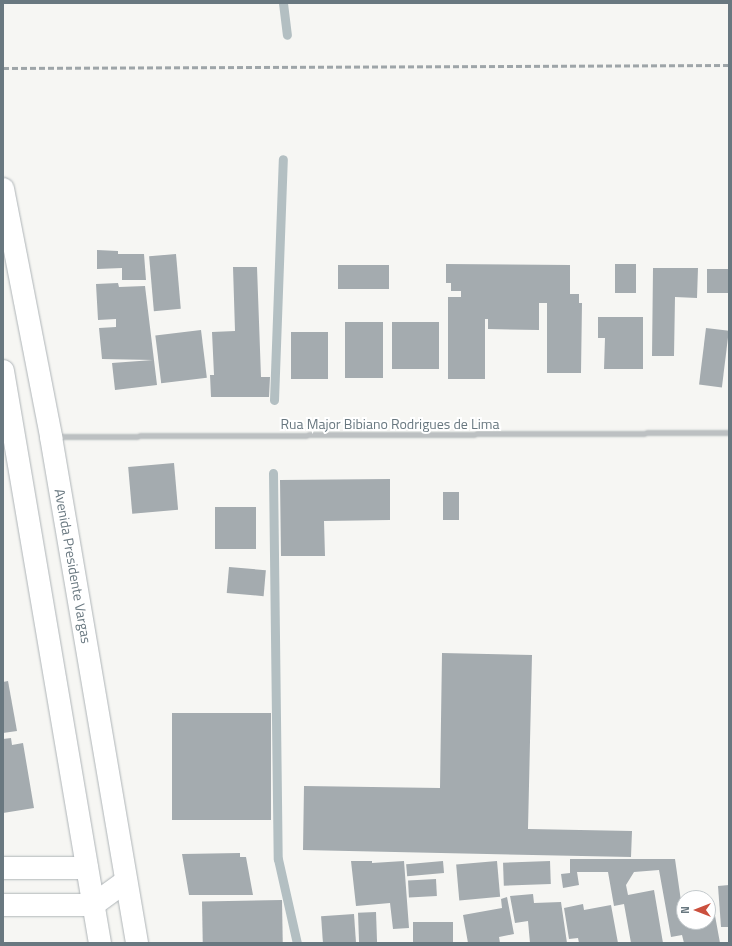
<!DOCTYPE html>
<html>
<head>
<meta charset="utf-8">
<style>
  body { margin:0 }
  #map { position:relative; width:732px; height:946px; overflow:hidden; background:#f6f6f3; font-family:"Titillium Web",sans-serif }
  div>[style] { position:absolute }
  .stream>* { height:9px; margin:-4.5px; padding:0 4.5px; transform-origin:4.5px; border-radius:4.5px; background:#b3bfc2 }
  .building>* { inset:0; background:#a4abaf; transform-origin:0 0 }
  .roads { filter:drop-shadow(0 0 1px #aeb4b7) drop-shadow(0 0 1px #aeb4b7) }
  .minor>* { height:4px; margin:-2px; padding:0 2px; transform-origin:2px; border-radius:2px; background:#bcc0c2 }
  .secondary>* { height:22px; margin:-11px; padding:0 11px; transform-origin:11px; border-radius:11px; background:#fff }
  .primary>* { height:22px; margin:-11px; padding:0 11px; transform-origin:11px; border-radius:11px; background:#fff }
  .rail>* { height:3px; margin-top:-1.5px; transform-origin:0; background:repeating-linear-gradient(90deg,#9ea5a8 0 6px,transparent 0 9px) }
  span { translate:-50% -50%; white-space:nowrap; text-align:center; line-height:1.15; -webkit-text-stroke:4px #fff; paint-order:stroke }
  .street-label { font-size:14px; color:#697880 }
  .frame { position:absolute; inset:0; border:4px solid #697880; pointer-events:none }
  .north { position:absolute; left:676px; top:890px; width:40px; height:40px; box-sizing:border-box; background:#fff; border:1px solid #c3c9cc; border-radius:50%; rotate:270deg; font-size:11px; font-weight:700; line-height:16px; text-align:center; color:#697880 }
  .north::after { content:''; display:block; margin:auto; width:14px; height:18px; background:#cb503e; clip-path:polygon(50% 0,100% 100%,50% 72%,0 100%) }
</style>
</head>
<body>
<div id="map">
  <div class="stream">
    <i style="left:283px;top:3px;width:32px;rotate:83deg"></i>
    <i style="left:274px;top:400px;width:241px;rotate:-87.9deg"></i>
    <i style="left:273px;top:473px;width:386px;rotate:89.3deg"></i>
    <i style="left:278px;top:859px;width:86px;rotate:77.3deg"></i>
  </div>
  <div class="building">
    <i style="clip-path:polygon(97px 250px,118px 251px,118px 254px,144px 254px,146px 280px,122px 280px,122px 268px,97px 269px)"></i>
    <i style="left:176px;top:254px;width:55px;height:27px;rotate:85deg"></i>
    <i style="clip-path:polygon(446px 264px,570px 265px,570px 294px,579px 294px,579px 303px,582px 303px,581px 373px,547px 373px,547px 303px,539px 303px,539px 330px,488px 329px,488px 319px,485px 319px,485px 379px,448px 379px,448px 297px,461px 297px,461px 291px,451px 291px,451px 283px,446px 283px)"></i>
    <i style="left:615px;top:264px;width:21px;height:29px"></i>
    <i style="left:338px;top:265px;width:51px;height:24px"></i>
    <i style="clip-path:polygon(233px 267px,257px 267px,261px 377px,270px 377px,269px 397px,211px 397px,210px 375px,214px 375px,212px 332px,235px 331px)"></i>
    <i style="clip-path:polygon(653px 268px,698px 268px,697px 298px,675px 297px,674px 356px,652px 356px)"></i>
    <i style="left:707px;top:269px;width:22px;height:24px"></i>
    <i style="clip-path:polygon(118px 283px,119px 287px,145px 286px,157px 385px,115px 390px,112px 363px,153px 360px,102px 359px,99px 328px,116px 327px,116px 319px,98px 320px,96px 284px)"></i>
    <i style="clip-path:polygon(598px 317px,643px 317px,643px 369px,604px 369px,605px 338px,598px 338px)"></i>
    <i style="left:345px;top:322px;width:38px;height:56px"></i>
    <i style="left:392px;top:322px;width:47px;height:47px"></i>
    <i style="left:706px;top:328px;width:23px;height:57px;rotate:7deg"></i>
    <i style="left:201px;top:330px;width:48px;height:46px;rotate:83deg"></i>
    <i style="left:291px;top:332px;width:37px;height:47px"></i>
    <i style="left:174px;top:463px;width:47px;height:46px;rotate:85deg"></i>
    <i style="clip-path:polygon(390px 479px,390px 520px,324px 521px,325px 556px,281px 556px,280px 480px)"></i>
    <i style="left:443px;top:492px;width:16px;height:28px"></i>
    <i style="left:215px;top:507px;width:41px;height:42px"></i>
    <i style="left:229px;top:567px;width:37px;height:26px;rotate:5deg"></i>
    <i style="clip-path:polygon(442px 653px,532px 655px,528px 829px,632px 831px,631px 857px,303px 850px,304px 786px,440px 788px)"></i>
    <i style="clip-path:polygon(8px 681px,17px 731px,3px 733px,3px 682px)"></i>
    <i style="left:172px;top:713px;width:99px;height:107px"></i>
    <i style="clip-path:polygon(11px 738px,12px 745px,23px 743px,34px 808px,3px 813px,3px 739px)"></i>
    <i style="clip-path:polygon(240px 853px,240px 857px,246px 857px,253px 895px,189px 895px,182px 854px)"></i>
    <i style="clip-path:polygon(570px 859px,675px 859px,684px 922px,708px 922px,708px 911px,714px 910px,720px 943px,684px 943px,682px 935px,671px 937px,659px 870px,634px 872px,626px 885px,628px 895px,654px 890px,663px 943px,631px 943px,624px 904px,614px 906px,608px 872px,577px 872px,579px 885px,563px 888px,561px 874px,570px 873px)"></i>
    <i style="clip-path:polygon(351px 861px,372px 861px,372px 863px,404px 861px,409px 928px,393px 929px,390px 903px,356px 906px)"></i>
    <i style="left:443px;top:861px;width:12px;height:37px;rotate:85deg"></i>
    <i style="left:497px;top:861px;width:36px;height:41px;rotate:85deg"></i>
    <i style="left:550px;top:861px;width:23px;height:47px;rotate:88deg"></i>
    <i style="left:436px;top:879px;width:17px;height:28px;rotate:87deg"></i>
    <i style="clip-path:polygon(729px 885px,729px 927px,721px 927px,718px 886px)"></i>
    <i style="clip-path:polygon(533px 894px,534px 903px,561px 902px,567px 943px,530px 943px,528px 921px,515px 923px,510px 896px)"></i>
    <i style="clip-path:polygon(507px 897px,514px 934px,499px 937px,500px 943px,468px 943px,463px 915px,502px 908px,501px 899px)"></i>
    <i style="left:282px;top:900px;width:43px;height:80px;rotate:89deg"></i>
    <i style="clip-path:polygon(583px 904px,584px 910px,611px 905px,618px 943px,579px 943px,578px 938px,569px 939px,564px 908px)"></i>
    <i style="left:376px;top:912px;width:31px;height:18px;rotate:88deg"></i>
    <i style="left:354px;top:914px;width:29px;height:33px;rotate:86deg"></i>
    <i style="left:453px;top:922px;width:21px;height:40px;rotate:90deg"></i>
  </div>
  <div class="roads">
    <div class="minor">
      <i style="left:57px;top:437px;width:672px;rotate:-0.34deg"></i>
    </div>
    <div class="secondary">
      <i style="left:3px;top:868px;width:84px"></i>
      <i style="left:3px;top:905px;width:90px"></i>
      <i style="left:93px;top:905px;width:41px;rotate:-36deg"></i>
    </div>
    <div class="primary">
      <i style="left:3px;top:189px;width:253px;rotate:79deg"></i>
      <i style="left:51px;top:437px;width:513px;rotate:80.35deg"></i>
      <i style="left:3px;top:371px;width:580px;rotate:80.38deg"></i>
    </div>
  </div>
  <div class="rail">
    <i style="left:3px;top:68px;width:726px;rotate:-0.24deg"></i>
  </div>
  <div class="street-label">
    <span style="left:390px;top:424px">Rua Major Bibiano Rodrigues de Lima</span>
    <span style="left:73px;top:566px;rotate:80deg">Avenida Presidente Vargas</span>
  </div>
  <div class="frame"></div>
  <div class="north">N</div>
</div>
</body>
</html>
